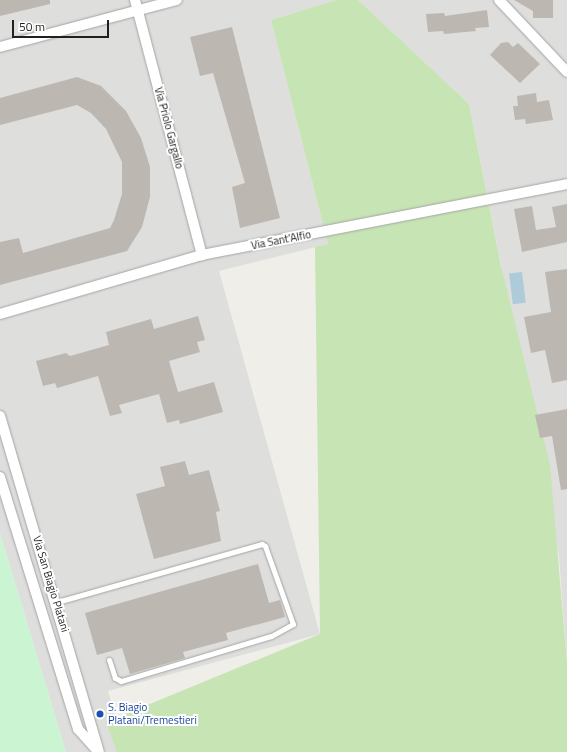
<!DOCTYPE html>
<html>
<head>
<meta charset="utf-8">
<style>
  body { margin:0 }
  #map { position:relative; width:567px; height:752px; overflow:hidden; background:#f0eee8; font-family:"Titillium Web",sans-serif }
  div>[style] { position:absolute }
  .residential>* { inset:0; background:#dededd }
  .grass>* { inset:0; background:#c7e4b4 }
  .park>* { inset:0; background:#cbf4d2 }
  .water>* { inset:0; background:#adcbd8; transform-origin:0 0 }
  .building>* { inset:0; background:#bdb7b1 }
  .roads { filter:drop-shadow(0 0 1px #a4a4a4) drop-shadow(0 0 1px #a4a4a4) }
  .service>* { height:5px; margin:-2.5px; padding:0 2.5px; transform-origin:2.5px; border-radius:2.5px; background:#fff }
  .minor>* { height:10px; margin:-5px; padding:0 5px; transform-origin:5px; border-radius:5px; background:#fff }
  .dots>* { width:11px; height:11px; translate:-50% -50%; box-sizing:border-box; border:2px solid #fff; border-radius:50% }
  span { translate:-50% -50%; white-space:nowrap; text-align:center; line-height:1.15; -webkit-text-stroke:4px #fff; paint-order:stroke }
  .street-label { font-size:11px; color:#202020 }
  .transit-label { font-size:11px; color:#164399 }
  .left { translate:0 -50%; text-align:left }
  .scale { position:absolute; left:12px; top:20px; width:97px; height:18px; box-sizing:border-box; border:2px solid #202020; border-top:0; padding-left:5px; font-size:12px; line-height:14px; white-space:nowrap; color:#202020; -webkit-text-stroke:3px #fff; paint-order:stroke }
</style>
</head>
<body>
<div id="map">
  <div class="residential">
    <i style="clip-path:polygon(0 0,336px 0,271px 20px,328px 244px,219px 271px,320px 634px,108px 691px,126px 752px,66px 752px,0 533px)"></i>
    <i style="clip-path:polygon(358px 0,567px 0,567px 662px,559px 557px,469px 104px)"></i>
  </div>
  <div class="grass">
    <i style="clip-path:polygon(336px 0,358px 0,469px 104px,501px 266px,550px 465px,567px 662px,567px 752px,117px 752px,106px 722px,320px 634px,315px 247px,328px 244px,271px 20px)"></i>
  </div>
  <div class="park">
    <i style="clip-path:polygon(0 533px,66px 752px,0 752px)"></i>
  </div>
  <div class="water">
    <i style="left:522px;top:272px;width:31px;height:13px;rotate:83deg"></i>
  </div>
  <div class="building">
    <i style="clip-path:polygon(0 0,50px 0,50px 4px,0 16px)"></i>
    <i style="clip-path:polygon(514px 0,553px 0,553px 18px,533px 18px,533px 11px)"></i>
    <i style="clip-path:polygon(487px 10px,489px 27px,475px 28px,476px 31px,444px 34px,443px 31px,428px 32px,426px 14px,444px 13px,445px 16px)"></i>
    <i style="clip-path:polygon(232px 27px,280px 218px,240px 228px,232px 187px,245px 183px,213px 73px,200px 76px,190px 37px)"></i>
    <i style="clip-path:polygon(508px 42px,513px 47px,518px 43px,540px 64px,520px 83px,490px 55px,501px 43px)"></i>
    <i style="clip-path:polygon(77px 77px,101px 86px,126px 111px,141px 138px,150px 167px,150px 197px,142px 227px,127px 251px,0 285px,0 242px,19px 238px,23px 253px,110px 228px,114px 220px,122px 194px,122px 162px,106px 129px,91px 113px,77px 105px,0 125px,0 98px)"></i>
    <i style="clip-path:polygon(536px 93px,537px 102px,549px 100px,553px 120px,526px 124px,525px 119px,515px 120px,513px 106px,518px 106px,517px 96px)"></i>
    <i style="clip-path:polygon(567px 204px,567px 242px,522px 252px,514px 209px,532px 206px,536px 230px,556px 227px,552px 207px)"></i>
    <i style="clip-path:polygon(567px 269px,567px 380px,552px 383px,545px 350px,531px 353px,524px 317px,551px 312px,545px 272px)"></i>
    <i style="clip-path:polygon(198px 316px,205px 340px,197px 342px,200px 352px,169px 361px,178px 392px,214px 382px,223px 412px,180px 424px,179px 420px,167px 423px,159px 394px,119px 405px,122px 413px,110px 416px,98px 376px,57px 388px,55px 383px,43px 386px,36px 361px,66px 353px,70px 356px,109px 345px,106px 332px,151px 319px,154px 329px)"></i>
    <i style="clip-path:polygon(567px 409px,567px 489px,561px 490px,552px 436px,540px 438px,535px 415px)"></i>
    <i style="clip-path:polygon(185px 461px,189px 475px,209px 470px,220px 511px,216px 512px,221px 541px,154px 559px,136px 494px,165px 486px,160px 467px)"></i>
    <i style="clip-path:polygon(258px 564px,269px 603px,280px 600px,285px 617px,226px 633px,228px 640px,183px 652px,185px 658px,130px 674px,122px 648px,97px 655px,85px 613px)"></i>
  </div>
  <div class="roads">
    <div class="service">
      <i style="left:57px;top:602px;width:213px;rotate:-15.8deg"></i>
      <i style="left:262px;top:544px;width:4px;rotate:34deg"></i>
      <i style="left:265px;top:546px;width:83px;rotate:70.3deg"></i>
      <i style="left:293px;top:624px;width:25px;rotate:151deg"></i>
      <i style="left:271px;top:636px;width:157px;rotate:163.3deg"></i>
      <i style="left:121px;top:681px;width:7px;rotate:-153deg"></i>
      <i style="left:115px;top:678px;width:19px;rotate:-108deg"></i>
    </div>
    <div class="minor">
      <i style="left:135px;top:0;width:264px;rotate:75.3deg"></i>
      <i style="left:499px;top:0;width:99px;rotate:46.6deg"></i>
      <i style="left:0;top:47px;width:183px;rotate:-14.9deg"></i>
      <i style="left:0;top:314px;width:210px;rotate:-16.3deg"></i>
      <i style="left:202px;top:255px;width:372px;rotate:-11deg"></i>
      <i style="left:0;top:416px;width:350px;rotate:73.6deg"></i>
      <i style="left:0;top:477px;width:264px;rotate:72.8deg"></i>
      <i style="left:78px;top:729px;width:30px;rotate:48deg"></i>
    </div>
  </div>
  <div class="dots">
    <i style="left:100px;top:714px;background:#1a4fb4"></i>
  </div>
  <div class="street-label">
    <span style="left:169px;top:128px;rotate:75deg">Via Priolo Gargallo</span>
    <span style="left:281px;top:240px;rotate:-11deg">Via Sant'Alfio</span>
    <span style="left:51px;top:584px;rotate:73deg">Via San Biagio Platani</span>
  </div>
  <div class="transit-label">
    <span class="left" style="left:108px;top:714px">S. Biagio<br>Platani/Tremestieri</span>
  </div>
  <div class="scale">50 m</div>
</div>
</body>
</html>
